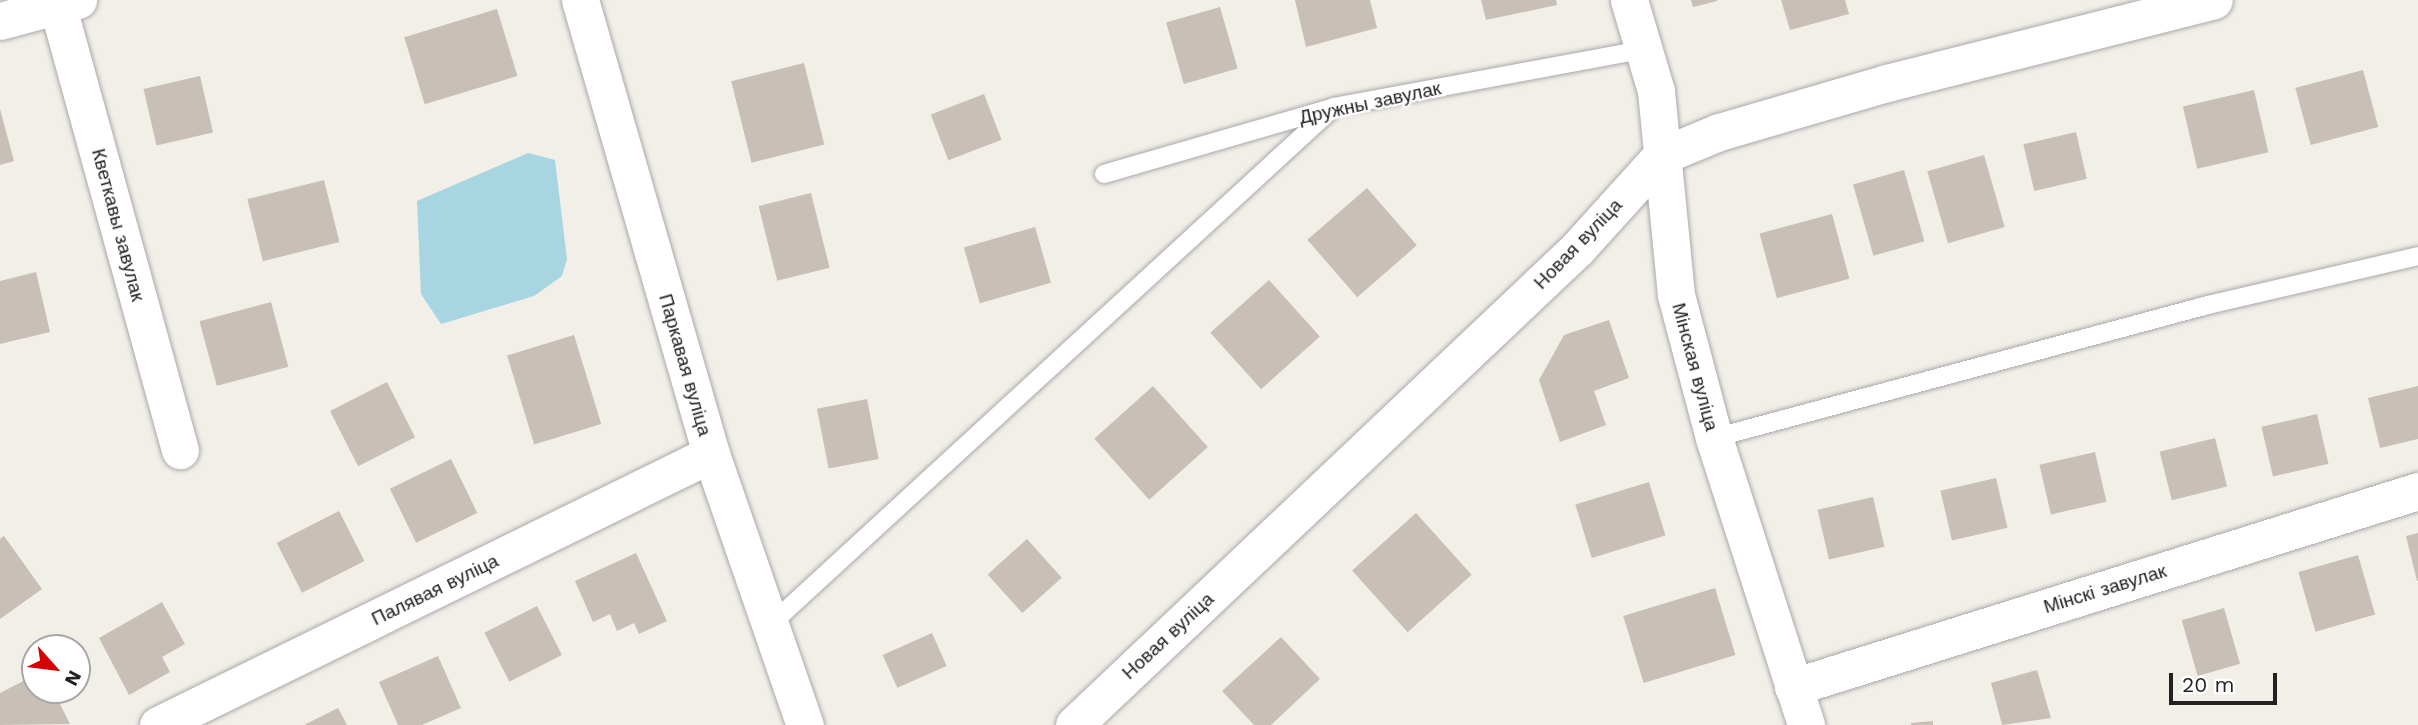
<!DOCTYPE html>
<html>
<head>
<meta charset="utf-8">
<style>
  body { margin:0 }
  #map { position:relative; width:2418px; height:725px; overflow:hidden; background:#f2efe8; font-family:"Work Sans",sans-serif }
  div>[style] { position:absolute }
  .water>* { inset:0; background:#a7d5e2 }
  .building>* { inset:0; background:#c8bfb7; transform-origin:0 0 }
  .roads { filter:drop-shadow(0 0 2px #a9a9a9) drop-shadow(0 0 2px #a9a9a9) }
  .lane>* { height:18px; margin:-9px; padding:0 9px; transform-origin:9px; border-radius:9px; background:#fff }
  .street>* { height:37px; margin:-18.5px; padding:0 18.5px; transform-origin:18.5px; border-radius:18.5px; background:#fff }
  span { translate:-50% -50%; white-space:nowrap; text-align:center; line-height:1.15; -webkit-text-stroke:5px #fff; paint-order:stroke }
  .street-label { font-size:19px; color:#222 }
  .north { position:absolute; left:21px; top:634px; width:70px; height:70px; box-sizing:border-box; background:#fff; border:2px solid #a7a7a7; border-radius:50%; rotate:118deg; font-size:19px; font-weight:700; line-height:28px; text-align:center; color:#222 }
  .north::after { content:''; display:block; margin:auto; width:24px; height:32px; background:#d40002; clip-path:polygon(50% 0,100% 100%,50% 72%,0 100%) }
  .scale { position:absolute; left:2169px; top:673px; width:108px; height:32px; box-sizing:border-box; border:4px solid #222; border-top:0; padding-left:9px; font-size:21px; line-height:24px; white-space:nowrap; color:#222; -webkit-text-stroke:5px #fff; paint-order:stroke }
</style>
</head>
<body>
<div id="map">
  <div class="water">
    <i style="clip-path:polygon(528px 153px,555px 160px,567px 259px,562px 276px,534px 296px,441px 324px,421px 294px,417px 201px)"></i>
  </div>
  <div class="building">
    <i style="clip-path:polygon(1295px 0,1370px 0,1377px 28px,1306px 47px)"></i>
    <i style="clip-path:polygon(1481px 0,1556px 0,1557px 5px,1486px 20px)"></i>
    <i style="clip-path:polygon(1691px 0,1717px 0,1717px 1px,1693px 7px)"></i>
    <i style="clip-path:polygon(1781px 0,1845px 0,1849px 14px,1790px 30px)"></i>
    <i style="left:1220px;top:7px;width:64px;height:56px;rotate:74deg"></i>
    <i style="left:497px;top:9px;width:70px;height:97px;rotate:73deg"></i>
    <i style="left:804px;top:63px;width:84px;height:75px;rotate:76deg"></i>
    <i style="left:2363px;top:70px;width:59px;height:70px;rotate:75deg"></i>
    <i style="left:200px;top:76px;width:58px;height:58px;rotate:77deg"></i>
    <i style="left:2254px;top:90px;width:64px;height:73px;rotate:77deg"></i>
    <i style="left:984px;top:94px;width:49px;height:57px;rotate:69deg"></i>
    <i style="clip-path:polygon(0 109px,14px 161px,0 165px)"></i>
    <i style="left:2076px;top:132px;width:48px;height:54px;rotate:77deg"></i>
    <i style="left:1984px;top:155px;width:75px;height:59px;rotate:74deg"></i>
    <i style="left:1904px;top:170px;width:74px;height:53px;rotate:74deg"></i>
    <i style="left:324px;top:180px;width:64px;height:79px;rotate:76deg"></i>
    <i style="left:1367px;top:188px;width:76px;height:79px;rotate:49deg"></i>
    <i style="left:811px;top:193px;width:77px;height:54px;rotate:76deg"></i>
    <i style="left:1832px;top:214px;width:67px;height:75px;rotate:75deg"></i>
    <i style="left:1035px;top:227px;width:58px;height:74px;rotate:74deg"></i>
    <i style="clip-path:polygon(36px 272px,50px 332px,0 344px,0 281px)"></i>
    <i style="left:1269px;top:280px;width:76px;height:79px;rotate:48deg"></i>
    <i style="left:271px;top:302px;width:67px;height:74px;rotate:75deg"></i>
    <i style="clip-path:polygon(1609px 320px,1629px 378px,1594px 391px,1606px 425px,1560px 442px,1539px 380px,1564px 335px)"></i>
    <i style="left:574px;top:335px;width:93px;height:70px;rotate:73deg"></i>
    <i style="left:387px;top:382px;width:62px;height:64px;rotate:63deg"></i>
    <i style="left:1153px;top:386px;width:82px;height:79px;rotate:48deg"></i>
    <i style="clip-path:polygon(2418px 386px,2418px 439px,2380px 448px,2368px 398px)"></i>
    <i style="left:867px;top:399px;width:61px;height:51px;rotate:79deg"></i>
    <i style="left:2317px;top:414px;width:51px;height:57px;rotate:77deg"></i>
    <i style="left:2215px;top:438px;width:50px;height:57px;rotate:76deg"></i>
    <i style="left:2095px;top:452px;width:51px;height:57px;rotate:77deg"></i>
    <i style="left:451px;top:459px;width:60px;height:68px;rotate:64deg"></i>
    <i style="left:1996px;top:478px;width:51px;height:57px;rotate:77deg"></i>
    <i style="left:1649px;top:482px;width:56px;height:77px;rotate:73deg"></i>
    <i style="left:1873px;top:497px;width:51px;height:57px;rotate:77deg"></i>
    <i style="left:339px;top:511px;width:56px;height:70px;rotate:63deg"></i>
    <i style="left:1416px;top:513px;width:83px;height:86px;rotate:48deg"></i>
    <i style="clip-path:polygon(2418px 533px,2418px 581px,2417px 581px,2406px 536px)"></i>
    <i style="clip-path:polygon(4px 536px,42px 589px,0 619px,0 539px)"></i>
    <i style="left:1027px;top:539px;width:52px;height:53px;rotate:48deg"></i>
    <i style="clip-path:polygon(636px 553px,667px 621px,639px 634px,634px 623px,617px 631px,610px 614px,593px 622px,575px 581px)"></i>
    <i style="left:2358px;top:555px;width:62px;height:62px;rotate:74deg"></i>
    <i style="left:1715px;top:588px;width:70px;height:96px;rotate:73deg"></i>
    <i style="clip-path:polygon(162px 602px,185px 644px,162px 657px,170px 672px,129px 695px,99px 638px)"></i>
    <i style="left:537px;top:606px;width:55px;height:59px;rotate:63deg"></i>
    <i style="left:2224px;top:608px;width:58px;height:44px;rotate:74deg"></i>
    <i style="left:932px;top:633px;width:36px;height:54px;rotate:66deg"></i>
    <i style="clip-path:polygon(1281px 637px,1320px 679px,1271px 725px,1254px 725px,1222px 691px)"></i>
    <i style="clip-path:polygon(438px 656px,461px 708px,422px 725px,398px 725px,379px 682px)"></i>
    <i style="clip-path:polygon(2037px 670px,2051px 718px,2002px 725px,1991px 683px)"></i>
    <i style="clip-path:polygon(35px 675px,35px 690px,53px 690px,70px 724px,0 725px,0 693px)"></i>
    <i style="clip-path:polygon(338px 708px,347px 725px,304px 725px)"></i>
    <i style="clip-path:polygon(1933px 721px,1933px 725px,1911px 725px,1911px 723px)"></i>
  </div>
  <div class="roads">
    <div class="lane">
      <i style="left:1104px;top:174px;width:240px;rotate:-16.2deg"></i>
      <i style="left:1334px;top:107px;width:312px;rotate:-10.5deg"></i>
      <i style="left:1714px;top:438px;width:512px;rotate:-15.07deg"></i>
      <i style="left:2208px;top:305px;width:216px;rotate:-13.1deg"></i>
      <i style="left:769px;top:626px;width:767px;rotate:-42.57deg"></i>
    </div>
    <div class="street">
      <i style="left:56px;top:0;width:467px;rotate:74.6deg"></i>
      <i style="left:580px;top:0;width:473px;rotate:73.9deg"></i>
      <i style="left:711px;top:454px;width:287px;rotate:70.9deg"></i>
      <i style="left:1629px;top:0;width:95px;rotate:73.5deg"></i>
      <i style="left:1656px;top:91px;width:205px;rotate:84.4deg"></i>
      <i style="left:1676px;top:295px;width:148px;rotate:75.1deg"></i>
      <i style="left:1714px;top:438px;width:301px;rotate:72.2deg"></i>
      <i style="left:0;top:21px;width:81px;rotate:-15.1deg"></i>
      <i style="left:1793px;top:687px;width:655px;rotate:-17.41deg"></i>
      <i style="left:158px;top:725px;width:616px;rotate:-26.11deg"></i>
      <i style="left:1074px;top:725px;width:693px;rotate:-43.42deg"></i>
      <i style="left:1577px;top:249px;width:125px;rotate:-47.9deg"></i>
      <i style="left:1661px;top:156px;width:63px;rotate:-22.5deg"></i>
      <i style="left:1719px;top:132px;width:175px;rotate:-16.3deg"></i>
      <i style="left:1887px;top:83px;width:337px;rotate:-14.2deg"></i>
    </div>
  </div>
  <div class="street-label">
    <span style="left:1370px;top:103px;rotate:-12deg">Дружны завулак</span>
    <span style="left:118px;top:225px;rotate:75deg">Кветкавы завулак</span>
    <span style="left:1578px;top:244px;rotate:-46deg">Новая вуліца</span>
    <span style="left:685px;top:365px;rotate:74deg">Паркавая вуліца</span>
    <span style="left:1695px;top:367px;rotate:75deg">Мінская вуліца</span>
    <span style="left:2105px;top:589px;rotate:-17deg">Мінскі завулак</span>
    <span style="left:435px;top:590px;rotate:-26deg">Палявая вуліца</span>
    <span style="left:1168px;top:636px;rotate:-43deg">Новая вуліца</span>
  </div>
  <div class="north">N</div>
  <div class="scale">20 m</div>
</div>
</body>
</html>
